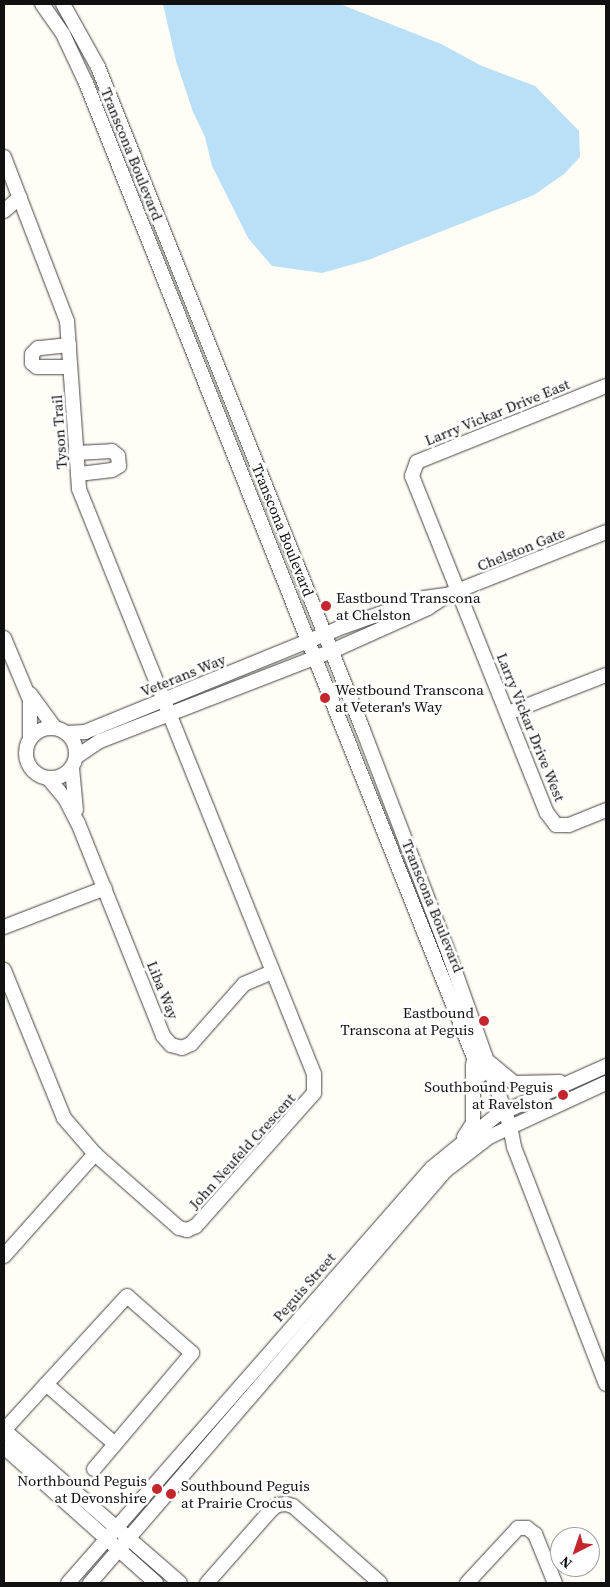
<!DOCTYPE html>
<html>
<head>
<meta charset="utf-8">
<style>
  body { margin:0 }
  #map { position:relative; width:610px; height:1587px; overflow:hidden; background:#fffdf5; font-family:"Source Serif 4",serif }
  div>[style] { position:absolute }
  .water>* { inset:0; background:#b9e0f7 }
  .roads { filter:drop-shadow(0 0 1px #444) drop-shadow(0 0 1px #444) }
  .minor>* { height:14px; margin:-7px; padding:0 7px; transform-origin:7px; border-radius:7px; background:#fff }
  .minor>.ring { margin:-7px; padding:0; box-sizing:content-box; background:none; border:14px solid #fff; border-radius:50% }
  .dots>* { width:14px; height:14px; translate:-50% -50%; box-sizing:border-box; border:2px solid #fff; border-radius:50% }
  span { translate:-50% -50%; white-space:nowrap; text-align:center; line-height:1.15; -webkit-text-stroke:5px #fff; paint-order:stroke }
  .street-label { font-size:15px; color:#111 }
  .poi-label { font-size:15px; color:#111 }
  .left { translate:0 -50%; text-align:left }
  .right { translate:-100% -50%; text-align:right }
  .frame { position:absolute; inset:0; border:5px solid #111; pointer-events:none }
  .north { position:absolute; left:550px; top:1527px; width:50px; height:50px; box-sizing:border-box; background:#fff; border:1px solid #a0a0a0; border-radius:50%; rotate:221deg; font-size:14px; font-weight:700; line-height:20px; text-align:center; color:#111 }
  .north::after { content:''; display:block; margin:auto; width:18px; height:22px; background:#c4262e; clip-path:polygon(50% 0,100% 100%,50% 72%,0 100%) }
</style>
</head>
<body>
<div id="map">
  <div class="water">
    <i style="clip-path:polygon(163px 4px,340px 4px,441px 44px,482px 66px,535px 86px,579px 131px,580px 157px,564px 174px,534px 195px,368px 260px,322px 273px,272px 266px,248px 238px,212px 166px,205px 137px,193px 112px,176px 61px)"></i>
  </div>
  <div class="roads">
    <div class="minor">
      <i style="left:42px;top:4px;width:37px;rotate:55deg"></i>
      <i style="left:63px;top:34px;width:54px;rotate:64.9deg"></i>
      <i style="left:86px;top:83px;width:1068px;rotate:68.29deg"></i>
      <i style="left:63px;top:4px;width:72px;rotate:60.9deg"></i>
      <i style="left:98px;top:67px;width:714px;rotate:68.21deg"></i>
      <i style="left:363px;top:730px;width:231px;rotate:69deg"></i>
      <i style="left:446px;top:946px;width:191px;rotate:70.4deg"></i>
      <i style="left:510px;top:1126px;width:21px;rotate:79deg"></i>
      <i style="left:514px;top:1147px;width:254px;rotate:68.8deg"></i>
      <i style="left:4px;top:157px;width:176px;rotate:69deg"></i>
      <i style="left:67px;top:321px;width:168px;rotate:85.9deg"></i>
      <i style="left:79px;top:489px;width:630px;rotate:68.11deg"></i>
      <i style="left:314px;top:1074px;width:19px;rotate:90deg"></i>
      <i style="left:314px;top:1093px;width:178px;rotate:131.6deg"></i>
      <i style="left:196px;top:1226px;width:10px;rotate:156deg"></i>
      <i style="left:187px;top:1230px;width:8px;rotate:-166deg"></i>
      <i style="left:179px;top:1228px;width:112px;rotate:-138.6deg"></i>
      <i style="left:95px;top:1154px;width:48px;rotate:-130.7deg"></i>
      <i style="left:64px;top:1118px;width:160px;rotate:-112.1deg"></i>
      <i style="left:4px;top:211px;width:21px;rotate:-41deg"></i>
      <i style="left:69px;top:345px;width:31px;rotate:174deg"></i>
      <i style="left:38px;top:348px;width:8px;rotate:135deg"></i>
      <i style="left:32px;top:354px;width:9px;rotate:90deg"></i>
      <i style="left:32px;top:363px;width:6px;rotate:39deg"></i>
      <i style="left:37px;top:367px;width:33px"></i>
      <i style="left:606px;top:386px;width:204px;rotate:158.1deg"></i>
      <i style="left:417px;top:462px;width:15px;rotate:110deg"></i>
      <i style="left:412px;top:476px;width:363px;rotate:68.2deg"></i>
      <i style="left:547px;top:813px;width:15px;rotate:53deg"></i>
      <i style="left:556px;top:825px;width:13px"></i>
      <i style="left:569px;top:825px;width:40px;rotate:-22deg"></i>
      <i style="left:76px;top:453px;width:36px;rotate:-3deg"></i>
      <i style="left:112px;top:451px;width:8px;rotate:40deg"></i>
      <i style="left:118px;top:456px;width:10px;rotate:84deg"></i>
      <i style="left:119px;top:466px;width:8px;rotate:150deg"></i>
      <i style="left:112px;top:470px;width:34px;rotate:173deg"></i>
      <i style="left:4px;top:638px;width:67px;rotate:67.2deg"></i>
      <i style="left:30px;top:700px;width:39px;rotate:90deg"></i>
      <i style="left:30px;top:694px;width:42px;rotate:53.7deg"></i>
      <i style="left:508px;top:713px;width:105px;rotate:-21.2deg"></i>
      <i class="ring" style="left:26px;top:728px;width:36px;height:36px"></i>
      <i style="left:66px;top:733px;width:19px;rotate:-3deg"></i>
      <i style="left:85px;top:732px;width:272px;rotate:-22.2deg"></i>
      <i style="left:337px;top:629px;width:92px;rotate:-19.6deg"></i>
      <i style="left:424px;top:598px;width:22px;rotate:-8deg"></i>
      <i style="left:76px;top:757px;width:29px;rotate:-34deg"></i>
      <i style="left:100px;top:741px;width:249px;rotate:-21.2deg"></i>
      <i style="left:332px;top:651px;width:105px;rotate:-24.1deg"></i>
      <i style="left:428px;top:608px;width:23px;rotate:-34deg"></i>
      <i style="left:447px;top:595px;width:171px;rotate:-21.6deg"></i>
      <i style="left:72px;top:768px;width:42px;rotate:84.6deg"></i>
      <i style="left:48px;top:778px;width:26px;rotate:50deg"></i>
      <i style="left:65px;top:798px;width:28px;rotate:63deg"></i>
      <i style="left:78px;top:823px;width:229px;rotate:68.2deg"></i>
      <i style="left:163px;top:1036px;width:12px;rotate:48deg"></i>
      <i style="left:171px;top:1045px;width:11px;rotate:15deg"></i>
      <i style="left:182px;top:1048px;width:10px;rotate:-24deg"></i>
      <i style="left:191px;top:1044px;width:80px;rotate:-48.5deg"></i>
      <i style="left:244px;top:984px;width:30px;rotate:-23deg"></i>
      <i style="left:4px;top:927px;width:108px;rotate:-21.1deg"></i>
      <i style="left:489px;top:1062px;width:33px;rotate:40deg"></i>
      <i style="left:514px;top:1083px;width:46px;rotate:-1.2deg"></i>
      <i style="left:464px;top:1137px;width:17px;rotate:-57deg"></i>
      <i style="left:473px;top:1123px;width:59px;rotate:-90deg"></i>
      <i style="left:4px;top:1256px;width:137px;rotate:-48.3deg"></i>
      <i style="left:46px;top:1384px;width:91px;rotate:41deg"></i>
      <i style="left:4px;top:1447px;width:204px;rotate:41.8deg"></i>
      <i style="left:94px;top:1469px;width:152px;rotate:-49.8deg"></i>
      <i style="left:192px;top:1353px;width:86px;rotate:-138.8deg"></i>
      <i style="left:127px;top:1296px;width:182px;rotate:132.5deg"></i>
      <i style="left:4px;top:1430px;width:233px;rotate:41deg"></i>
      <i style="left:68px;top:1583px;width:552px;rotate:-48.75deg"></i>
      <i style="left:432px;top:1168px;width:84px;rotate:-39.2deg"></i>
      <i style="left:497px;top:1115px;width:120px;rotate:-24.2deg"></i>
      <i style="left:90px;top:1583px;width:544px;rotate:-49.25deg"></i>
      <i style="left:445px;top:1171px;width:56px;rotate:-37.7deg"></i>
      <i style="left:489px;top:1137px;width:129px;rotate:-24.8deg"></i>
      <i style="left:207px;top:1583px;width:96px;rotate:-48.8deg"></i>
      <i style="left:270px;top:1511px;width:9px;rotate:-41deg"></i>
      <i style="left:277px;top:1505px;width:9px;rotate:-6deg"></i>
      <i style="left:286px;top:1504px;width:7px;rotate:16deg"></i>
      <i style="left:293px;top:1506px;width:116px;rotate:41.5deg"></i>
      <i style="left:467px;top:1583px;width:75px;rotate:-47.2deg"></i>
      <i style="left:518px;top:1528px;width:9px"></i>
      <i style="left:527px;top:1528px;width:10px;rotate:37deg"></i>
      <i style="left:535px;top:1534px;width:53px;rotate:67.8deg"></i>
    </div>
  </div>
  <div class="dots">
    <i style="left:326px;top:606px;background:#c4262e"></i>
    <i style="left:325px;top:698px;background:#c4262e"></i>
    <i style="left:484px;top:1021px;background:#c4262e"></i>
    <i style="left:563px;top:1095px;background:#c4262e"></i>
    <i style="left:157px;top:1489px;background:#c4262e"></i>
    <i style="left:171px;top:1494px;background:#c4262e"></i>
  </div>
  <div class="street-label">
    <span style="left:132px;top:154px;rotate:68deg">Transcona Boulevard</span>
    <span style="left:497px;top:412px;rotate:-22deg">Larry Vickar Drive East</span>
    <span style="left:59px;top:432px;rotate:-94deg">Tyson Trail</span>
    <span style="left:283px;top:530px;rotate:68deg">Transcona Boulevard</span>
    <span style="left:521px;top:549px;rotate:-22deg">Chelston Gate</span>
    <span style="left:183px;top:675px;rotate:-22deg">Veterans Way</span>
    <span style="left:531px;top:727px;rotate:68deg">Larry Vickar Drive West</span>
    <span style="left:433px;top:906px;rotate:68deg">Transcona Boulevard</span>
    <span style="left:163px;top:990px;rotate:68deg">Liba Way</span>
    <span style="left:242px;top:1151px;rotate:-48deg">John Neufeld Crescent</span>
    <span style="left:304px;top:1287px;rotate:-49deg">Peguis Street</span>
  </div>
  <div class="poi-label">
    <span class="left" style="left:336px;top:606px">Eastbound Transcona<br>at Chelston</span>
    <span class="left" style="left:335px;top:698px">Westbound Transcona<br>at Veteran's Way</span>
    <span class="right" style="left:474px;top:1021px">Eastbound<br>Transcona at Peguis</span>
    <span class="right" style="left:553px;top:1095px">Southbound Peguis<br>at Ravelston</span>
    <span class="right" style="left:147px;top:1489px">Northbound Peguis<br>at Devonshire</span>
    <span class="left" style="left:181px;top:1494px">Southbound Peguis<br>at Prairie Crocus</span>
  </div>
  <div class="frame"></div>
  <div class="north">N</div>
</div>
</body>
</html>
